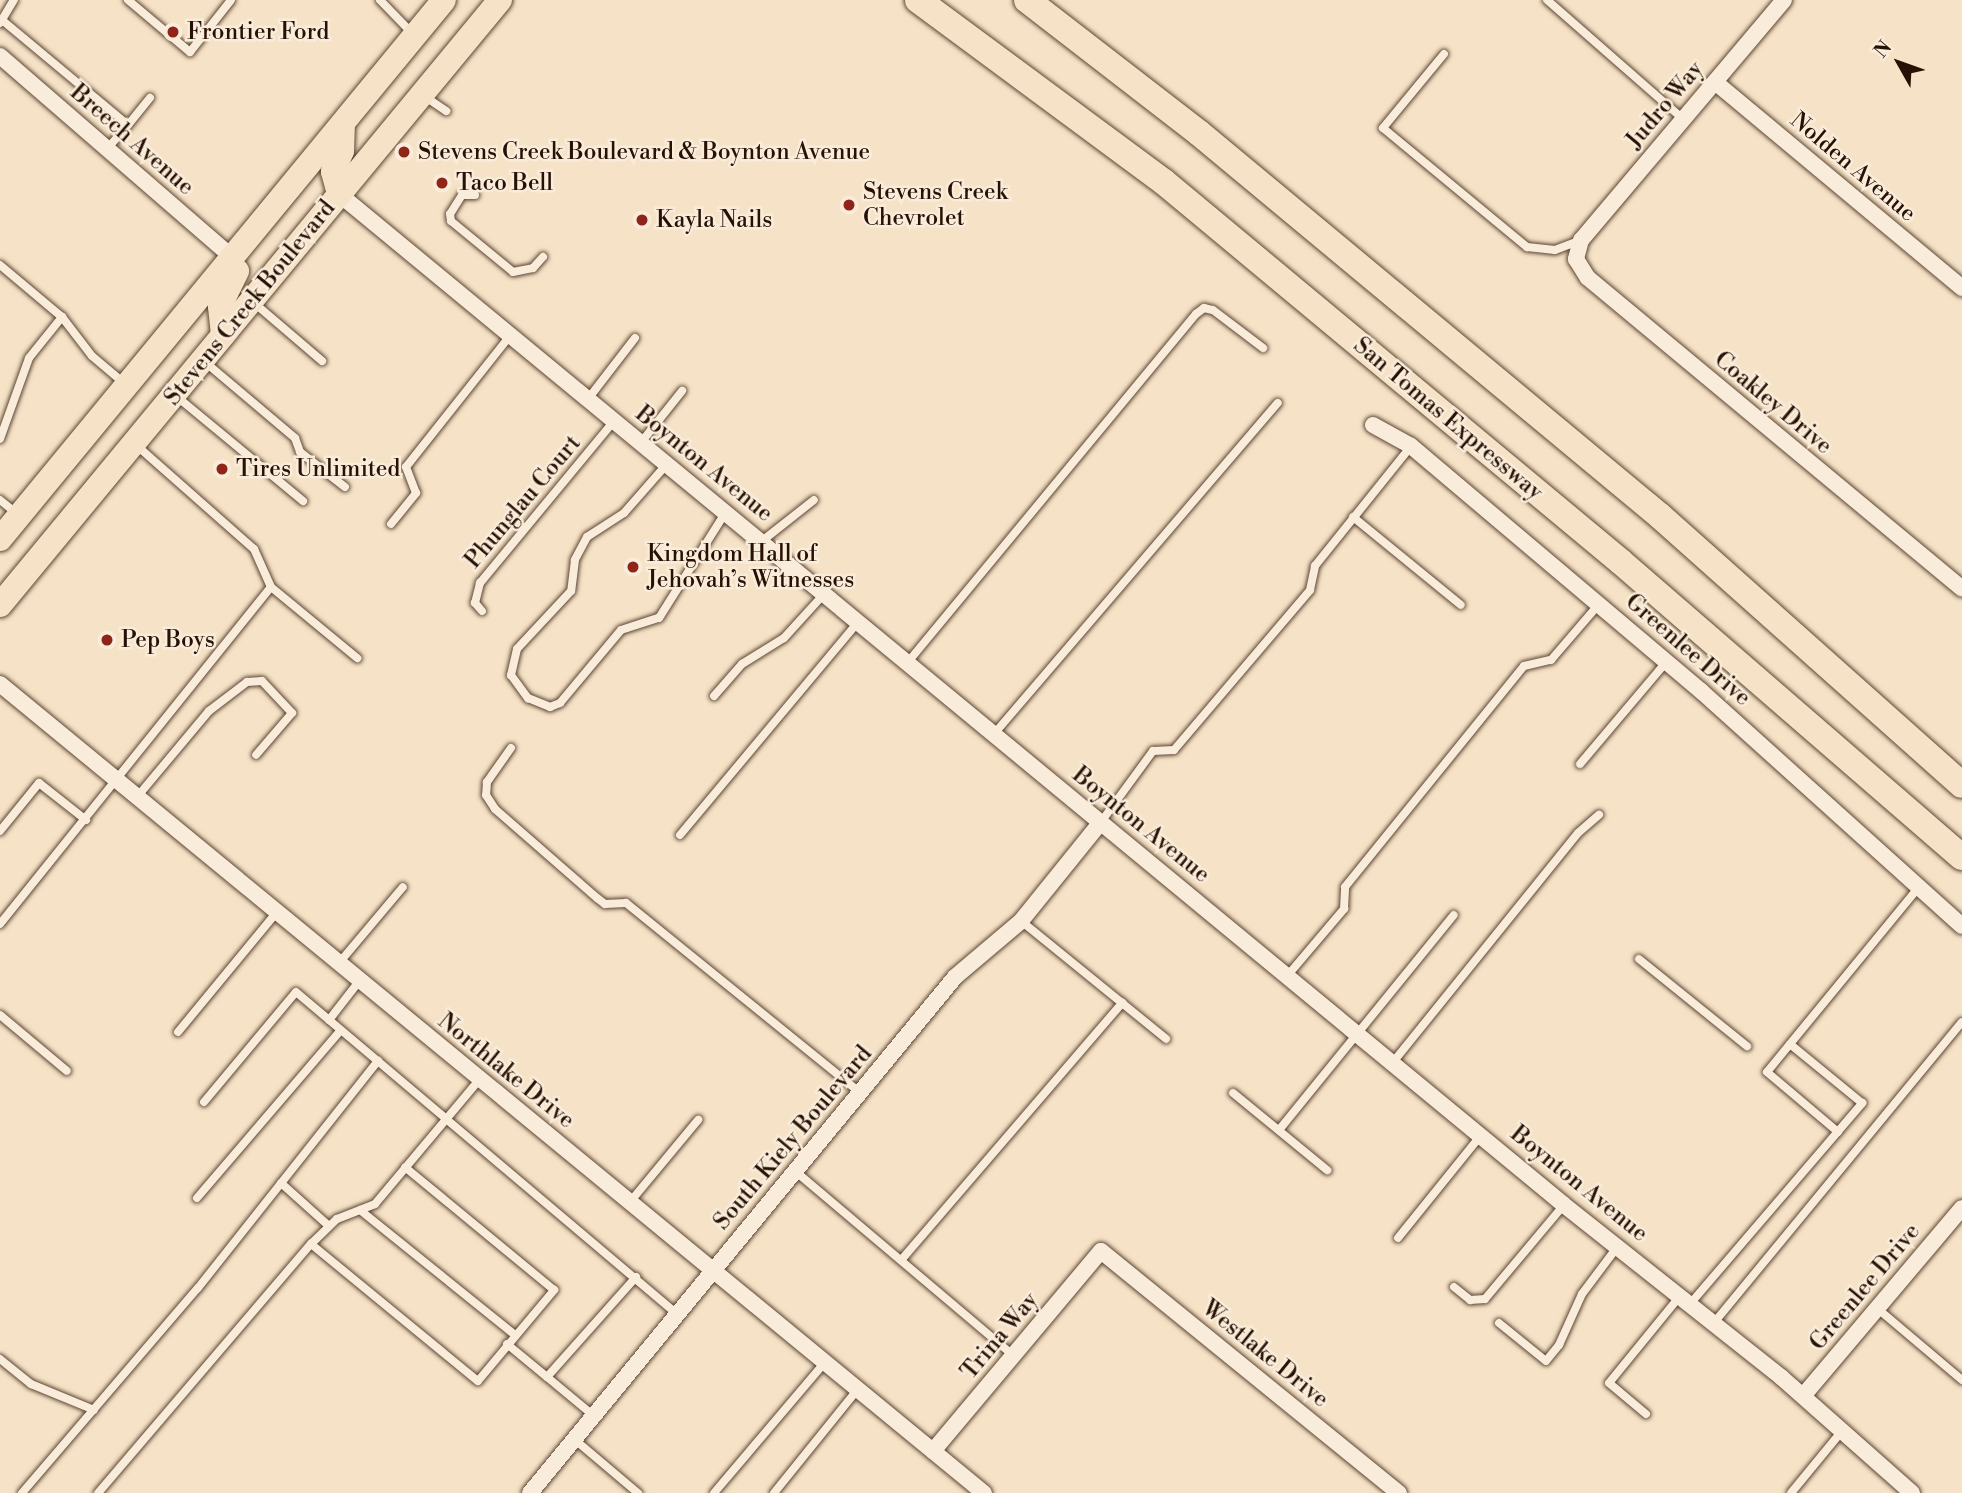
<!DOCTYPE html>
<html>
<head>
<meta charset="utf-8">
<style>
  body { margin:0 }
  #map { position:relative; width:1962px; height:1493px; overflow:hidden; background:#f6e2c6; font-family:"Libre Bodoni",serif }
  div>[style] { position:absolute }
  .roads { filter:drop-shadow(0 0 2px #5b4534) drop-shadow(0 0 2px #5b4534) }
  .service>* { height:8px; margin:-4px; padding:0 4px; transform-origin:4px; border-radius:4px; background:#f9ecda }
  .minor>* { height:16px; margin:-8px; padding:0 8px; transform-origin:8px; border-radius:8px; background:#f9ecda }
  .primary>* { height:24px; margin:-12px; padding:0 12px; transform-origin:12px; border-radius:12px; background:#f6e2c6 }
  .trunk>* { height:26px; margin:-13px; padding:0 13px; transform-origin:13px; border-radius:13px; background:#f6e2c6 }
  .dots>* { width:19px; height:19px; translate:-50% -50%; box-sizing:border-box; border:4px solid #f9ecda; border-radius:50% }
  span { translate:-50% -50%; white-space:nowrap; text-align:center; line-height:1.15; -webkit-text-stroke:5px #f9ecda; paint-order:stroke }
  .poi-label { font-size:23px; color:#271104 }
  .left { translate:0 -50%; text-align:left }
  .street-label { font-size:23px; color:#271104 }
  .north { position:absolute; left:1864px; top:28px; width:70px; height:70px; -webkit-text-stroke:5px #f9ecda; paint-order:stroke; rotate:310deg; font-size:19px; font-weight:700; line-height:28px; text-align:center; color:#271104 }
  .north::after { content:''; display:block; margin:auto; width:24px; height:32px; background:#271104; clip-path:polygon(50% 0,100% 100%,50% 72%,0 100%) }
</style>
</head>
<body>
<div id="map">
  <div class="roads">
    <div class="service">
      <i style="left:128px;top:0;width:81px;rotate:40deg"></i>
      <i style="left:190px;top:52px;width:66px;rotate:-51.7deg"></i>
      <i style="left:380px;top:0;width:47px;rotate:45.9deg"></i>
      <i style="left:1547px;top:0;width:181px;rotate:41.2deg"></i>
      <i style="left:2px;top:20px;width:164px;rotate:39.8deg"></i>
      <i style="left:128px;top:125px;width:35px;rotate:-51deg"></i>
      <i style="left:0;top:23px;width:27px;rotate:-59deg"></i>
      <i style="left:1444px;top:54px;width:96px;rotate:129.5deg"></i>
      <i style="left:1383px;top:128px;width:187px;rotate:39.6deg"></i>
      <i style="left:1527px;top:247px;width:28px;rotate:6deg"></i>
      <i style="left:1555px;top:250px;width:28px;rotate:-21deg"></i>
      <i style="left:424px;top:96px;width:27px;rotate:34deg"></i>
      <i style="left:107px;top:149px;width:32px;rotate:-49deg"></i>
      <i style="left:475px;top:195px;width:13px;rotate:180deg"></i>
      <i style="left:462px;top:195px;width:22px;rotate:122deg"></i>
      <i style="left:450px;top:214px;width:7px;rotate:82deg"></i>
      <i style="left:451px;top:221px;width:80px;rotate:39.4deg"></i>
      <i style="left:513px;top:272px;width:20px;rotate:-11deg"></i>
      <i style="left:533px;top:268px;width:15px;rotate:-48deg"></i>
      <i style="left:0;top:265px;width:81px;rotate:40deg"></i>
      <i style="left:62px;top:317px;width:49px;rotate:52.4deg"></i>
      <i style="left:92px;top:356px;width:42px;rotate:40.2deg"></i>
      <i style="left:253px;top:302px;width:91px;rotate:40.5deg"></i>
      <i style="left:205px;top:362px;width:118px;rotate:40.2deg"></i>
      <i style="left:295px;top:438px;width:15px;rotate:70deg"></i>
      <i style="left:300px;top:452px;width:57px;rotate:37.9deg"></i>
      <i style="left:176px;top:396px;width:165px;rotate:39.6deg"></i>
      <i style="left:588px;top:399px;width:77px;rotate:-52.4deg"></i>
      <i style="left:0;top:439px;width:86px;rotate:-70.3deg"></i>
      <i style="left:29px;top:358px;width:53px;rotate:-51.2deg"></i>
      <i style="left:643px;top:440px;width:63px;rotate:-51.5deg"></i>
      <i style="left:667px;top:464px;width:65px;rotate:131.3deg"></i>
      <i style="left:624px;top:513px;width:44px;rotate:147deg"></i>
      <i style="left:587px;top:537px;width:26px;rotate:118deg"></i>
      <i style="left:575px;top:560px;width:31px;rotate:97deg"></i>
      <i style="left:571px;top:591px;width:79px;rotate:133deg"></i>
      <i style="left:517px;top:649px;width:27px;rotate:103deg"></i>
      <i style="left:511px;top:675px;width:29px;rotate:54deg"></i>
      <i style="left:528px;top:698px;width:24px;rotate:22deg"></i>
      <i style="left:550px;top:707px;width:11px;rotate:-22deg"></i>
      <i style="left:560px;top:703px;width:95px;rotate:-50.1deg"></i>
      <i style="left:621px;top:630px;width:40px;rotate:-18deg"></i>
      <i style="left:659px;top:618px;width:124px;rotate:-57.8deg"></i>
      <i style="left:0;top:500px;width:22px;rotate:39deg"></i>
      <i style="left:1353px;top:517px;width:139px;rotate:39.2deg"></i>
      <i style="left:391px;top:524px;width:40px;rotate:-51deg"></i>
      <i style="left:416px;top:493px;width:28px;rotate:-111deg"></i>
      <i style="left:406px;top:467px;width:167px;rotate:-51.6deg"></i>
      <i style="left:762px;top:541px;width:66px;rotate:-38.3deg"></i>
      <i style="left:271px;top:587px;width:112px;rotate:39.5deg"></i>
      <i style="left:482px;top:611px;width:11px;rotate:-131deg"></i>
      <i style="left:475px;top:603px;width:21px;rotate:-76deg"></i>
      <i style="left:480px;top:583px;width:212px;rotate:-50.4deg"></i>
      <i style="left:908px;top:662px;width:452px;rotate:-50.4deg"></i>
      <i style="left:1196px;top:314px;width:10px;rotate:-37deg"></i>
      <i style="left:1204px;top:308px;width:9px;rotate:13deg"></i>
      <i style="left:1213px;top:310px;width:63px;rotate:37.2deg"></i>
      <i style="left:714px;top:696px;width:43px;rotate:-48.8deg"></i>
      <i style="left:742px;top:664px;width:49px;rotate:-31.8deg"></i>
      <i style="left:784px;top:638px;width:61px;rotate:-47.7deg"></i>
      <i style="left:994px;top:734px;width:436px;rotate:-49.4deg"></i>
      <i style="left:511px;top:748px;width:42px;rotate:125.2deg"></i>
      <i style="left:487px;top:782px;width:13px;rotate:94deg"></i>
      <i style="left:486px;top:795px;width:17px;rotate:57deg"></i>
      <i style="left:495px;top:809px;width:135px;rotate:41.1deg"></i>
      <i style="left:597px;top:898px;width:10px;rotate:37deg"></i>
      <i style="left:605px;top:904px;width:21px;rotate:-3deg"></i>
      <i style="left:626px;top:903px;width:300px;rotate:39deg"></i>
      <i style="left:1580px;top:764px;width:135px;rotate:-49.8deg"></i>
      <i style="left:137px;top:797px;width:112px;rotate:-50.1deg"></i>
      <i style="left:209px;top:711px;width:48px;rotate:-37.3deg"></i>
      <i style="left:247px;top:682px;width:15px;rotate:-4deg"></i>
      <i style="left:262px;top:681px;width:44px;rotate:46.8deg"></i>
      <i style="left:292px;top:713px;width:55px;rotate:130.6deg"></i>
      <i style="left:1101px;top:822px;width:88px;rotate:-53.8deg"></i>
      <i style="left:1153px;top:751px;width:21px;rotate:-3deg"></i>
      <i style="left:1174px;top:750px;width:210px;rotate:-49.6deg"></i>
      <i style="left:1310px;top:590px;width:25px;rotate:-78deg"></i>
      <i style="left:1315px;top:566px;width:154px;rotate:-51.3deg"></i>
      <i style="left:0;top:831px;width:62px;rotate:-50.9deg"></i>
      <i style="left:39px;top:783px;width:60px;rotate:38.2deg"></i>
      <i style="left:680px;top:835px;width:279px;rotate:-50.1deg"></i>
      <i style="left:1021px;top:921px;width:187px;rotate:39.1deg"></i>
      <i style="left:0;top:924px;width:432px;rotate:-51.2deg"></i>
      <i style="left:271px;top:587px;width:42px;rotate:-114.1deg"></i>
      <i style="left:254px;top:549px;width:157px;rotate:-138.6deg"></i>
      <i style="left:1639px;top:959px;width:139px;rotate:38.9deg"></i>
      <i style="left:339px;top:963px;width:99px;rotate:-49.9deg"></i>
      <i style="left:1288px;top:975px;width:87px;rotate:-49.7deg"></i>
      <i style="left:1344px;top:909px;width:22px;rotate:-87deg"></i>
      <i style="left:1345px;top:887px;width:284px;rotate:-51deg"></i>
      <i style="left:1524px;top:666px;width:28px;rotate:-13deg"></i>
      <i style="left:1551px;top:660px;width:74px;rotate:-49.4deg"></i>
      <i style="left:0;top:1015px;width:87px;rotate:39.9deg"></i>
      <i style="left:329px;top:1020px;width:51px;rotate:-52.2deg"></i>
      <i style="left:178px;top:1032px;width:156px;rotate:-50.5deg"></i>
      <i style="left:1394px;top:1061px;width:293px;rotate:-51.1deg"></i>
      <i style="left:1578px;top:833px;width:28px;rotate:-41deg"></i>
      <i style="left:1233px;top:1093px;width:122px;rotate:39.3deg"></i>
      <i style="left:204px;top:1102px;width:143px;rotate:-50.1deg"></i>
      <i style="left:296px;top:992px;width:499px;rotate:40.2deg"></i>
      <i style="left:1279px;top:1130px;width:277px;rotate:-50.9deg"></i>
      <i style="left:1838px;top:1132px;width:93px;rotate:-139.8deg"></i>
      <i style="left:1767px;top:1072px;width:239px;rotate:-50.6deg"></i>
      <i style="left:795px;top:1171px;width:285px;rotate:40.2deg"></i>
      <i style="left:281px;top:1183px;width:64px;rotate:41.9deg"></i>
      <i style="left:197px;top:1198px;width:221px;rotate:-49.4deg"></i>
      <i style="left:630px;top:1202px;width:107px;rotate:-50.3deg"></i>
      <i style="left:360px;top:1210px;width:199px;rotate:38.9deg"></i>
      <i style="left:1398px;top:1238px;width:134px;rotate:-51.1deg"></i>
      <i style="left:311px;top:1244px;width:216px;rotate:39.4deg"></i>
      <i style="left:478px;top:1381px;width:119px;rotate:-50.1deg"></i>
      <i style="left:554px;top:1290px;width:193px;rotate:-140.5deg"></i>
      <i style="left:902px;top:1259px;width:338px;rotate:-49.3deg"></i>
      <i style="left:1454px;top:1287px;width:21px;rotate:39deg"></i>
      <i style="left:1470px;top:1300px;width:15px;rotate:-4deg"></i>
      <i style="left:1485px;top:1299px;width:123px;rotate:-50deg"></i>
      <i style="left:1690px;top:1304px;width:265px;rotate:-49.4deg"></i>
      <i style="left:1862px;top:1103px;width:93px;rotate:-140.7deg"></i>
      <i style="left:1878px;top:1309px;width:110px;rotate:40.2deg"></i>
      <i style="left:1499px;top:1323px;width:60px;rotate:39deg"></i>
      <i style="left:1546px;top:1361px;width:21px;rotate:-51deg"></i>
      <i style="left:1559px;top:1345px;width:56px;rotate:-65.7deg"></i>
      <i style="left:1582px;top:1294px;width:60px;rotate:-53.1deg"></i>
      <i style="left:1713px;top:1324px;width:391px;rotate:-50.5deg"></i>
      <i style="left:507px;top:1344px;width:52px;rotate:39.5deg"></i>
      <i style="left:0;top:1359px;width:40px;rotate:39deg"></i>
      <i style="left:31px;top:1384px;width:68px;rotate:22.4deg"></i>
      <i style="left:1646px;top:1414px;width:48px;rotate:-140deg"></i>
      <i style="left:1609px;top:1383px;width:112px;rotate:-50.8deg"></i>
      <i style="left:594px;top:1416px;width:61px;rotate:-140.3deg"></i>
      <i style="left:547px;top:1377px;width:134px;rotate:-48.3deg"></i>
      <i style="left:574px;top:1439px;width:84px;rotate:40.2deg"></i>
      <i style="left:22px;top:1493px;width:270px;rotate:-49.4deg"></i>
      <i style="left:198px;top:1288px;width:290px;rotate:-51.6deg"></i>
      <i style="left:98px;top:1493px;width:328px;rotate:-49.5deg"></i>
      <i style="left:311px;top:1244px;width:36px;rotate:-44deg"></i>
      <i style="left:337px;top:1219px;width:41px;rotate:-21.5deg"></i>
      <i style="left:375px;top:1204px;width:163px;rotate:-50deg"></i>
      <i style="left:714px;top:1493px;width:172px;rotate:-49.7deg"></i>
      <i style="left:774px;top:1493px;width:134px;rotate:-51.1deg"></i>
      <i style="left:1791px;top:1493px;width:80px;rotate:-50.6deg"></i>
    </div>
    <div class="minor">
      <i style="left:1784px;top:0;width:314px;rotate:130.2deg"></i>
      <i style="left:1581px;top:240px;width:20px;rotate:105deg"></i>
      <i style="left:1576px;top:259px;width:22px;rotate:58deg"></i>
      <i style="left:1588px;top:278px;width:486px;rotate:39.7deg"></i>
      <i style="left:0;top:56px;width:310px;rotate:40.9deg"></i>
      <i style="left:1715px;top:82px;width:322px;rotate:39.8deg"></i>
      <i style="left:339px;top:194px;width:1588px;rotate:39.53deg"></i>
      <i style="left:1564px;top:1205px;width:277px;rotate:38.4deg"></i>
      <i style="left:1781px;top:1377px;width:175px;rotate:41.5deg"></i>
      <i style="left:1373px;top:425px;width:43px;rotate:28.9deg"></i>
      <i style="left:1411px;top:446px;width:380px;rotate:40.2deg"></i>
      <i style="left:1701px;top:691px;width:351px;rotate:42deg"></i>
      <i style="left:0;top:684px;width:1274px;rotate:39.43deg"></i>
      <i style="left:1803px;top:1396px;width:246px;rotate:-49.8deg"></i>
      <i style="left:933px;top:1451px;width:261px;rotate:-50deg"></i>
      <i style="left:1101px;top:1251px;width:384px;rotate:39.1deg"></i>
      <i style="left:530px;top:1493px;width:668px;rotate:-50.52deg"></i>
      <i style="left:955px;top:977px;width:87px;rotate:-40.3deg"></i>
      <i style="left:1021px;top:921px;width:127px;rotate:-51.1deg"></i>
    </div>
    <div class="primary">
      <i style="left:339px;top:194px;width:23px;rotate:-105deg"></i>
      <i style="left:333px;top:172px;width:23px;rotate:-67deg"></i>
      <i style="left:342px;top:151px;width:26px;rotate:-88deg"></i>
      <i style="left:223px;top:335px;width:29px;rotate:-96deg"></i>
      <i style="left:220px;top:306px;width:39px;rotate:-64deg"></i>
      <i style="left:0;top:539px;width:698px;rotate:-50.52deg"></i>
      <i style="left:0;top:605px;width:785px;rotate:-50.43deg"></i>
    </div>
    <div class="trunk">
      <i style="left:918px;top:0;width:306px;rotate:36.5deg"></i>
      <i style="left:1164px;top:182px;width:594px;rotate:39.74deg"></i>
      <i style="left:1621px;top:562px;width:451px;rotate:40.9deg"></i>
      <i style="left:1027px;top:0;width:217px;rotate:37.7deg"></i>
      <i style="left:1199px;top:133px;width:599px;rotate:39.72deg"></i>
      <i style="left:1660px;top:516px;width:404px;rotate:41.7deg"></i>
    </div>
  </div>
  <div class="dots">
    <i style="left:173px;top:32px;background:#8f2418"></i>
    <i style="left:404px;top:152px;background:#8f2418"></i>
    <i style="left:442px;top:183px;background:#8f2418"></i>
    <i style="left:849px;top:205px;background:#8f2418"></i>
    <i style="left:642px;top:220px;background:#8f2418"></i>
    <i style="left:222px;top:469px;background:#8f2418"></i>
    <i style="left:633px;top:567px;background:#8f2418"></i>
    <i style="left:107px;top:640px;background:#8f2418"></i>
  </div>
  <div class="poi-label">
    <span class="left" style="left:187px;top:32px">Frontier Ford</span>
    <span class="left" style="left:418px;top:152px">Stevens Creek Boulevard &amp; Boynton Avenue</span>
    <span class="left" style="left:456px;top:183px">Taco Bell</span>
    <span class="left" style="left:863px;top:205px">Stevens Creek<br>Chevrolet</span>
    <span class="left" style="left:656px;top:220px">Kayla Nails</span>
    <span class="left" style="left:236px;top:469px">Tires Unlimited</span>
    <span class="left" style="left:647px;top:567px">Kingdom Hall of<br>Jehovah’s Witnesses</span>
    <span class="left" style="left:121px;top:640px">Pep Boys</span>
  </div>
  <div class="street-label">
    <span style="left:1665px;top:105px;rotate:-50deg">Judro Way</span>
    <span style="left:132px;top:140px;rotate:41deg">Breech Avenue</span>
    <span style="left:1853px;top:167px;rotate:40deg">Nolden Avenue</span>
    <span style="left:250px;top:303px;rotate:-51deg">Stevens Creek Boulevard</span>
    <span style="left:1773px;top:403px;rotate:40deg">Coakley Drive</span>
    <span style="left:1448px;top:419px;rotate:40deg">San Tomas Expressway</span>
    <span style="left:704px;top:464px;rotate:39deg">Boynton Avenue</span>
    <span style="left:523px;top:502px;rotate:-50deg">Phunglau Court</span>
    <span style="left:1688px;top:650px;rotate:41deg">Greenlee Drive</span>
    <span style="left:1141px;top:825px;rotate:39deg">Boynton Avenue</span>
    <span style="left:506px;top:1071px;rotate:39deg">Northlake Drive</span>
    <span style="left:793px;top:1138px;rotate:-50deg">South Kiely Boulevard</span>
    <span style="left:1579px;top:1184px;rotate:39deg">Boynton Avenue</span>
    <span style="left:1865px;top:1287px;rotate:-50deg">Greenlee Drive</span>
    <span style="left:1000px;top:1336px;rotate:-50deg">Trina Way</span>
    <span style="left:1265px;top:1354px;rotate:39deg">Westlake Drive</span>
  </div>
  <div class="north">N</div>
</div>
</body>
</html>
